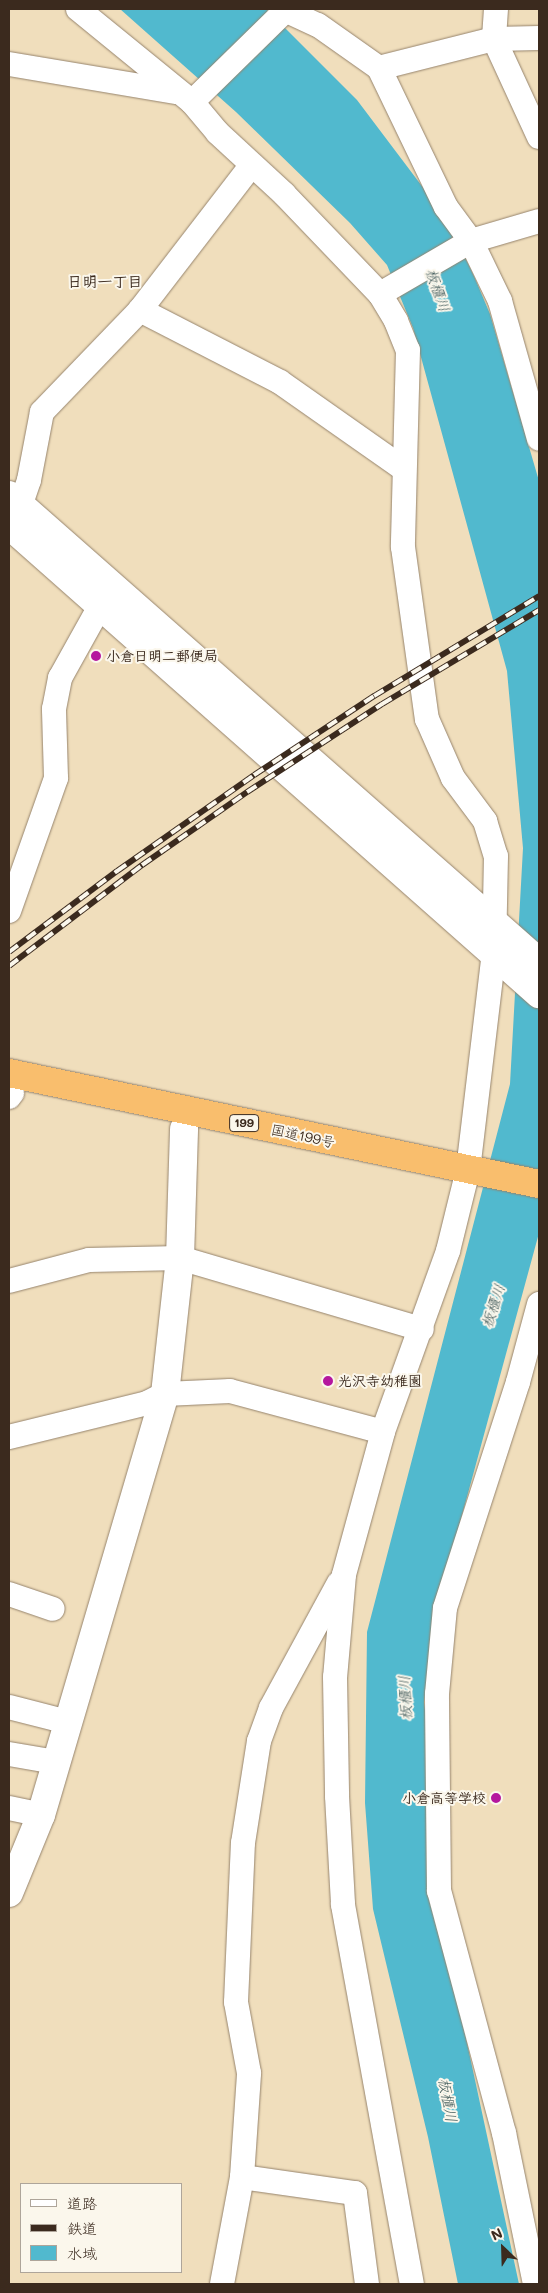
<!DOCTYPE html>
<html>
<head>
<meta charset="utf-8">
<style>
  body { margin:0 }
  #map { position:relative; width:548px; height:2293px; overflow:hidden; background:#f0debc; font-family:Mali,"Klee One",sans-serif }
  div>[style] { position:absolute }
  .water>* { inset:0; background:#51b9ce }
  .roads { filter:drop-shadow(0 0 1px #96846d) drop-shadow(0 0 1px #96846d) }
  .minor>* { height:24px; margin:-12px; padding:0 12px; transform-origin:12px; border-radius:12px; background:#fff }
  .tertiary>* { height:28px; margin:-14px; padding:0 14px; transform-origin:14px; border-radius:14px; background:#fff }
  .trunk>* { height:28px; margin:-14px; padding:0 14px; transform-origin:14px; border-radius:14px; background:#f9be6d }
  .rail>* { height:5.5px; margin-top:-2.75px; transform-origin:0; background:repeating-linear-gradient(90deg,#fbf7ec 0 11px,#3b2a1e 0 22px); box-sizing:border-box; border-block:1px solid #3b2a1e }
  .dots>* { width:14px; height:14px; translate:-50% -50%; box-sizing:border-box; border:2px solid #fbf7ec; border-radius:50% }
  span { translate:-50% -50%; white-space:nowrap; text-align:center; line-height:1.15; -webkit-text-stroke:4px #fbf7ec; paint-order:stroke }
  .shield-label span { padding:1px 4px; background:#fbf7ec; border:1px solid; border-radius:4px; -webkit-text-stroke-width:0 }
  .shield-label { font-size:12px; color:#3b2a1e; font-weight:700 }
  .poi-label { font-size:14px; color:#3b2a1e; font-weight:700 }
  .left { translate:0 -50%; text-align:left }
  .right { translate:-100% -50%; text-align:right }
  .street-label { font-size:14px; color:#3b2a1e }
  .neighbourhood-label { font-size:15px; color:#3b2a1e; font-weight:700 }
  .water-label { font-size:15px; color:#435c5c; font-style:italic }
  .frame { position:absolute; inset:0; border:10px solid #3b2a1e; pointer-events:none }
  .legend { position:absolute; left:20px; top:2183px; width:162px; height:90px; box-sizing:border-box; background:#fbf7ec; border:1px solid #aea59a; margin:0; padding:6px 9px; list-style:none; font-size:15px; color:#3b2a1e }
  .legend li { display:flex; align-items:center; gap:10px; height:25px }
  .legend b { width:25px; border:1px solid #aea59a }
  .north { position:absolute; left:478px; top:2223px; width:50px; height:50px; -webkit-text-stroke:4px #fbf7ec; paint-order:stroke; rotate:336deg; font-size:14px; font-weight:700; line-height:20px; text-align:center; color:#3b2a1e }
  .north::after { content:''; display:block; margin:auto; width:18px; height:22px; background:#3b2a1e; clip-path:polygon(50% 0,100% 100%,50% 72%,0 100%) }
</style>
</head>
<body>
<div id="map">
  <div class="water">
    <i style="clip-path:polygon(120px 9px,266px 9px,357px 100px,446px 218px,474px 276px,490px 314px,539px 481px,539px 1233px,455px 1541px,434px 1629px,424px 1702px,464px 2029px,519px 2284px,458px 2284px,428px 2137px,373px 1909px,365px 1803px,367px 1632px,510px 1084px,523px 848px,507px 671px,413px 328px,387px 265px,350px 223px,236px 112px)"></i>
  </div>
  <div class="roads">
    <div class="minor">
      <i style="left:78px;top:9px;width:147px;rotate:39.2deg"></i>
      <i style="left:192px;top:102px;width:40px;rotate:50deg"></i>
      <i style="left:218px;top:133px;width:90px;rotate:42.7deg"></i>
      <i style="left:284px;top:194px;width:139px;rotate:46.2deg"></i>
      <i style="left:380px;top:294px;width:31px;rotate:59deg"></i>
      <i style="left:396px;top:321px;width:31px;rotate:68deg"></i>
      <i style="left:408px;top:350px;width:197px;rotate:91.5deg"></i>
      <i style="left:403px;top:547px;width:174px;rotate:82.1deg"></i>
      <i style="left:427px;top:719px;width:64px;rotate:66.2deg"></i>
      <i style="left:453px;top:778px;width:54px;rotate:53.3deg"></i>
      <i style="left:485px;top:821px;width:37px;rotate:73deg"></i>
      <i style="left:496px;top:856px;width:96px;rotate:91.2deg"></i>
      <i style="left:494px;top:952px;width:220px;rotate:96.8deg"></i>
      <i style="left:468px;top:1170px;width:83px;rotate:103.9deg"></i>
      <i style="left:448px;top:1251px;width:192px;rotate:109.8deg"></i>
      <i style="left:383px;top:1432px;width:148px;rotate:105.3deg"></i>
      <i style="left:344px;top:1575px;width:102px;rotate:95deg"></i>
      <i style="left:335px;top:1677px;width:119px;rotate:89deg"></i>
      <i style="left:337px;top:1796px;width:109px;rotate:86.8deg"></i>
      <i style="left:343px;top:1905px;width:385px;rotate:79.7deg"></i>
      <i style="left:283px;top:9px;width:38px;rotate:25deg"></i>
      <i style="left:318px;top:25px;width:75px;rotate:35.2deg"></i>
      <i style="left:379px;top:68px;width:154px;rotate:64.3deg"></i>
      <i style="left:446px;top:207px;width:42px;rotate:53.7deg"></i>
      <i style="left:471px;top:241px;width:67px;rotate:64.2deg"></i>
      <i style="left:500px;top:301px;width:143px;rotate:74.2deg"></i>
      <i style="left:496px;top:9px;width:30px;rotate:94deg"></i>
      <i style="left:494px;top:39px;width:108px;rotate:65.3deg"></i>
      <i style="left:9px;top:64px;width:170px;rotate:9.5deg"></i>
      <i style="left:379px;top:68px;width:119px;rotate:-14.2deg"></i>
      <i style="left:494px;top:39px;width:45px;rotate:-1.3deg"></i>
      <i style="left:192px;top:102px;width:130px;rotate:-44.4deg"></i>
      <i style="left:380px;top:294px;width:105px;rotate:-30.2deg"></i>
      <i style="left:471px;top:241px;width:71px;rotate:-16.4deg"></i>
      <i style="left:140px;top:310px;width:157px;rotate:27.2deg"></i>
      <i style="left:280px;top:382px;width:151px;rotate:35.1deg"></i>
      <i style="left:15px;top:521px;width:43px;rotate:-71.1deg"></i>
      <i style="left:29px;top:480px;width:69px;rotate:-79.2deg"></i>
      <i style="left:42px;top:412px;width:141px;rotate:-46.1deg"></i>
      <i style="left:140px;top:310px;width:182px;rotate:-52.4deg"></i>
      <i style="left:9px;top:911px;width:141px;rotate:-70.5deg"></i>
      <i style="left:56px;top:778px;width:69px;rotate:-91.7deg"></i>
      <i style="left:54px;top:709px;width:32px;rotate:-79deg"></i>
      <i style="left:60px;top:678px;width:101px;rotate:-60.9deg"></i>
      <i style="left:9px;top:1097px;width:5px;rotate:-53deg"></i>
      <i style="left:9px;top:1281px;width:83px;rotate:-14.7deg"></i>
      <i style="left:89px;top:1260px;width:91px;rotate:-1.3deg"></i>
      <i style="left:180px;top:1258px;width:252px;rotate:16.4deg"></i>
      <i style="left:9px;top:1437px;width:142px;rotate:-13.8deg"></i>
      <i style="left:147px;top:1403px;width:20px;rotate:-27deg"></i>
      <i style="left:165px;top:1394px;width:65px;rotate:-2.6deg"></i>
      <i style="left:230px;top:1391px;width:158px;rotate:15deg"></i>
      <i style="left:9px;top:1594px;width:46px;rotate:18.8deg"></i>
      <i style="left:9px;top:1707px;width:61px;rotate:14.3deg"></i>
      <i style="left:9px;top:1754px;width:48px;rotate:9.7deg"></i>
      <i style="left:9px;top:1808px;width:33px;rotate:12deg"></i>
      <i style="left:242px;top:2177px;width:114px;rotate:8.1deg"></i>
      <i style="left:355px;top:2193px;width:92px;rotate:82.5deg"></i>
      <i style="left:222px;top:2284px;width:109px;rotate:-79.4deg"></i>
      <i style="left:242px;top:2177px;width:104px;rotate:-86.1deg"></i>
      <i style="left:249px;top:2073px;width:72px;rotate:-100.4deg"></i>
      <i style="left:236px;top:2002px;width:159px;rotate:-87.5deg"></i>
      <i style="left:243px;top:1843px;width:103px;rotate:-81.1deg"></i>
      <i style="left:259px;top:1741px;width:35px;rotate:-70deg"></i>
      <i style="left:271px;top:1708px;width:142px;rotate:-61.5deg"></i>
      <i style="left:535px;top:2284px;width:154px;rotate:-101.6deg"></i>
      <i style="left:504px;top:2133px;width:251px;rotate:-105deg"></i>
      <i style="left:439px;top:1891px;width:197px;rotate:-90.6deg"></i>
      <i style="left:437px;top:1694px;width:86px;rotate:-84.7deg"></i>
      <i style="left:445px;top:1608px;width:237px;rotate:-72.1deg"></i>
      <i style="left:518px;top:1382px;width:81px;rotate:-74.9deg"></i>
    </div>
    <div class="tertiary">
      <i style="left:9px;top:495px;width:706px;rotate:41.38deg"></i>
      <i style="left:9px;top:525px;width:708px;rotate:41.51deg"></i>
      <i style="left:9px;top:1893px;width:84px;rotate:-67.7deg"></i>
      <i style="left:41px;top:1815px;width:439px;rotate:-73.6deg"></i>
      <i style="left:165px;top:1394px;width:137px;rotate:-83.7deg"></i>
      <i style="left:180px;top:1258px;width:129px;rotate:-88.2deg"></i>
    </div>
    <div class="trunk">
      <i style="left:9px;top:1073px;width:541px;rotate:11.83deg"></i>
    </div>
  </div>
  <div class="rail">
    <i style="left:9px;top:952px;width:135px;rotate:-36.9deg"></i>
    <i style="left:117px;top:871px;width:167px;rotate:-35deg"></i>
    <i style="left:254px;top:775px;width:144px;rotate:-33.4deg"></i>
    <i style="left:374px;top:696px;width:193px;rotate:-31.2deg"></i>
    <i style="left:9px;top:966px;width:167px;rotate:-37.2deg"></i>
    <i style="left:142px;top:865px;width:128px;rotate:-34.8deg"></i>
    <i style="left:247px;top:792px;width:161px;rotate:-33.1deg"></i>
    <i style="left:382px;top:704px;width:183px;rotate:-30.9deg"></i>
  </div>
  <div class="dots">
    <i style="left:96px;top:656px;background:#b5179e"></i>
    <i style="left:328px;top:1381px;background:#b5179e"></i>
    <i style="left:496px;top:1798px;background:#b5179e"></i>
  </div>
  <div class="shield-label">
    <span style="left:244px;top:1123px">199</span>
  </div>
  <div class="poi-label">
    <span class="left" style="left:106px;top:656px">小倉日明二郵便局</span>
    <span class="left" style="left:338px;top:1381px">光沢寺幼稚園</span>
    <span class="right" style="left:486px;top:1798px">小倉高等学校</span>
  </div>
  <div class="street-label">
    <span style="left:303px;top:1136px;rotate:12deg">国道199号</span>
  </div>
  <div class="neighbourhood-label">
    <span style="left:105px;top:282px">日明一丁目</span>
  </div>
  <div class="water-label">
    <span style="left:438px;top:290px;rotate:71deg">板櫃川</span>
    <span style="left:493px;top:1306px;rotate:-72deg">板櫃川</span>
    <span style="left:405px;top:1698px;rotate:-93deg">板櫃川</span>
    <span style="left:448px;top:2100px;rotate:80deg">板櫃川</span>
  </div>
  <div class="frame"></div>
  <ul class="legend">
  <li><b style="height:6px;background:#fff"></b>道路</li>
  <li><b style="height:6px;background:#3b2a1e"></b>鉄道</li>
  <li><b style="height:14px;background:#51b9ce"></b>水域</li>
  </ul>
  <div class="north">N</div>
</div>
</body>
</html>
